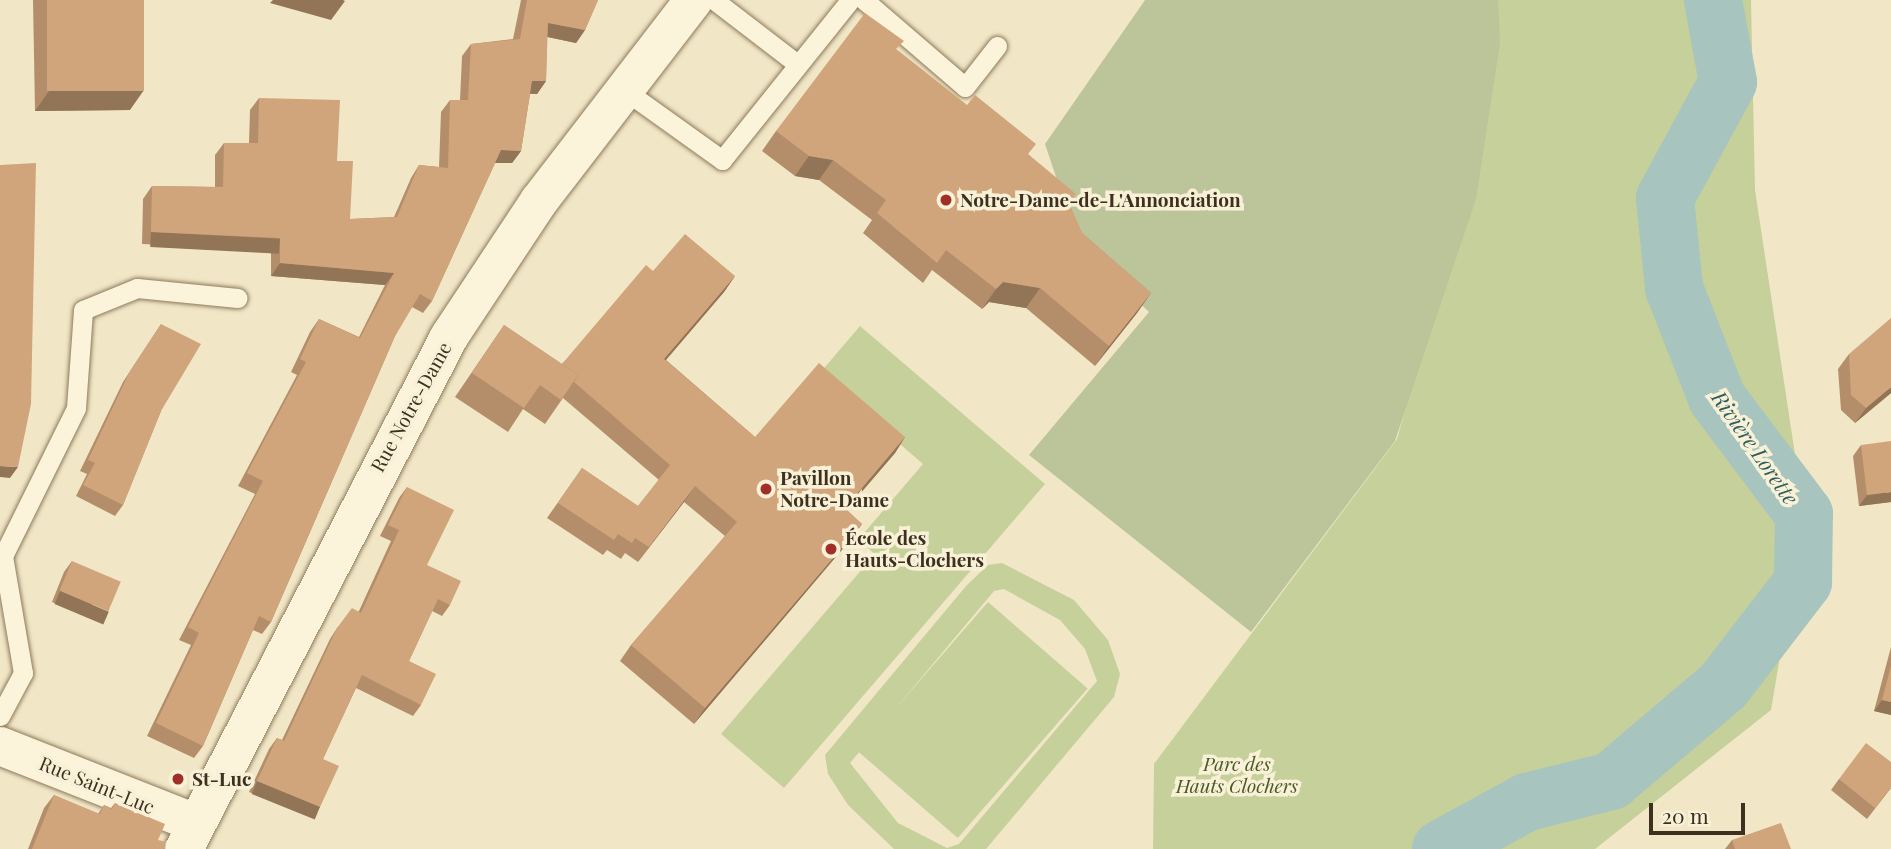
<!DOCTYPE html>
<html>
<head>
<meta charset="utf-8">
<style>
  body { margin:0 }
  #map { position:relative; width:1891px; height:849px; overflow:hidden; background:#f1e7c7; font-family:"Playfair Display",serif }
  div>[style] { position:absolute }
  .green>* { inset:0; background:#c6d09a; transform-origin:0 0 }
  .cemetery>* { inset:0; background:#bcc599 }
  .river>* { height:58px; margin:-29px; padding:0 29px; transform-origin:29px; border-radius:29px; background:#a8c4be }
  .roads { filter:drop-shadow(0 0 2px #8e7a5b) drop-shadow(0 0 2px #8e7a5b) }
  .lane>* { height:19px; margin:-9.5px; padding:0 9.5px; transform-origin:9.5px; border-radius:9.5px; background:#fbf4db }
  .street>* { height:38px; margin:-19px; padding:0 19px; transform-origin:19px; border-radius:19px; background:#fbf4db }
  .secondary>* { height:38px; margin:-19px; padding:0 19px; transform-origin:19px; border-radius:19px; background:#fbf4db }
  .wall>* { inset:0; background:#b48e6a }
  .shaded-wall>* { inset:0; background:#927456; transform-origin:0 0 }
  .building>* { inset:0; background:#d1a57b; transform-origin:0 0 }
  .dots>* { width:19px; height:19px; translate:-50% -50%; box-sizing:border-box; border:4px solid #f8f1d7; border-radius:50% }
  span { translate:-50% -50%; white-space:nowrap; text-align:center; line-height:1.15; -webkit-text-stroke:7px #f8f1d7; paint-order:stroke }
  .poi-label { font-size:19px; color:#3d301f; font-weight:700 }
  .left { translate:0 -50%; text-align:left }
  .street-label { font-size:19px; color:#3d301f }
  .park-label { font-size:19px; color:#495b25; font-style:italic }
  .water-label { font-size:21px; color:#2e5d5e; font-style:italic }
  .scale { position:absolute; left:1649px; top:803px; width:96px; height:32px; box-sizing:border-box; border:4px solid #3d301f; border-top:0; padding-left:9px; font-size:21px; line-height:24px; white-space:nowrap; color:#3d301f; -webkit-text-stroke:5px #f8f1d7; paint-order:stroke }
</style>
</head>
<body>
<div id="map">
  <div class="green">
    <i style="clip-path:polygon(1488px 0,1751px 0,1755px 190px,1804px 514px,1771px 710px,1595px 849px,1153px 849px,1154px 764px,1397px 439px,1446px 263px)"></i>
    <i style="clip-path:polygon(860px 326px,1045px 484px,784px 788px,721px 734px,875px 554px,858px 540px,923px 464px,819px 374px)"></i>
    <i style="clip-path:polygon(evenodd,1002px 563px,1074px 600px,1108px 640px,1120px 674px,1114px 697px,986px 849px,894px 849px,848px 805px,828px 774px,825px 755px,966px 586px,988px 565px,1002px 563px,1004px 589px,1060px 620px,1085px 649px,1097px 681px,959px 844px,947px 848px,898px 823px,850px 763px,994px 591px,1004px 589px)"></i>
    <i style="left:988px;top:602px;width:132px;height:198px;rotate:41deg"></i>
  </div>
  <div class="cemetery">
    <i style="clip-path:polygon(1145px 0,1498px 0,1500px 43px,1476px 199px,1395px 441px,1251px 632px,1029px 455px,1149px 312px,1078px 243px,1045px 144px)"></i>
  </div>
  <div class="river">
    <i style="left:1441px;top:849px;width:98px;rotate:-28.7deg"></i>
    <i style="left:1527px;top:802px;width:87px;rotate:-14deg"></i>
    <i style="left:1611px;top:781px;width:148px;rotate:-40.3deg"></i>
    <i style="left:1724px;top:685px;width:130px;rotate:-52.5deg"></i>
    <i style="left:1803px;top:582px;width:68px;rotate:-89.2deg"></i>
    <i style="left:1804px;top:514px;width:145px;rotate:-126.9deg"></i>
    <i style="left:1717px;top:398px;width:118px;rotate:-111.4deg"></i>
    <i style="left:1674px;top:288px;width:90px;rotate:-95.7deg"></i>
    <i style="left:1665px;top:198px;width:132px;rotate:-61.5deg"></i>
    <i style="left:1728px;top:82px;width:83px;rotate:-100.4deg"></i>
  </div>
  <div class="roads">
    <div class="lane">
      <i style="left:714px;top:0;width:103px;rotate:37.5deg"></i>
      <i style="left:864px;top:0;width:133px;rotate:40.7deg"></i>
      <i style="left:965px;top:87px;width:52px;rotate:-52deg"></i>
      <i style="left:623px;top:89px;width:122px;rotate:35.6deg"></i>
      <i style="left:722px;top:160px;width:205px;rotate:-51.3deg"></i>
      <i style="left:0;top:716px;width:49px;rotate:-61.9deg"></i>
      <i style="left:23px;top:673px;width:119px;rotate:-99.7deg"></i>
      <i style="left:3px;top:556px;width:165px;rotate:-63.7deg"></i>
      <i style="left:76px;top:408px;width:98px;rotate:-85.9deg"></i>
      <i style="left:83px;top:310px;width:58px;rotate:-22.2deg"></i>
      <i style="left:137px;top:288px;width:101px;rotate:5.7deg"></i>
    </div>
    <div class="street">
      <i style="left:0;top:746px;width:210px;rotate:21.5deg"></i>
    </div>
    <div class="secondary">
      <i style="left:184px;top:849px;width:577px;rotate:-62.63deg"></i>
      <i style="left:449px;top:337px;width:163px;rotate:-56.5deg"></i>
      <i style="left:539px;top:201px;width:254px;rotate:-52.4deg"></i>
    </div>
  </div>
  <div class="wall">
    <i style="clip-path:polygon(33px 0,144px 0,130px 110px,35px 111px)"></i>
    <i style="clip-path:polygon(521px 0,598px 0,585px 30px,576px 43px,547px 37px,546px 81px,537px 94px,530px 94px,521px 151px,512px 163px,495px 163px,432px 301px,423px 313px,412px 307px,395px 336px,271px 622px,262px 634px,253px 630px,203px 746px,194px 758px,147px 736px,191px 645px,179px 640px,255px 494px,238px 486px,297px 375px,291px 372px,310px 332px,319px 319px,359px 337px,385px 285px,271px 276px,271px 250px,142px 244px,143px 199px,152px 186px,215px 187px,215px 155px,224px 143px,249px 143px,250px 110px,259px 98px,337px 161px,350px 219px,394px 217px,411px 178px,419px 165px,439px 167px,441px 112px,450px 100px,460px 100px,462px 56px,471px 44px,513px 39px)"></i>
    <i style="clip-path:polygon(897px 50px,1028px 154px,1069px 204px,1082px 233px,1151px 293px,1137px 313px,1095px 366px,1026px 308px,989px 302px,982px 309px,932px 270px,923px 283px,863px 233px,872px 220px,819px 180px,795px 176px,762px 151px,776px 131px)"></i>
    <i style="clip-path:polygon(653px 271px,735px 276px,724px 292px,666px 360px,755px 437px,905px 437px,895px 453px,846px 510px,862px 524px,851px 539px,694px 724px,620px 661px,631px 645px,725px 536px,684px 502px,638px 562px,625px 553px,621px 559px,607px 550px,603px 555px,547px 518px,582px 468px,638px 506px,659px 480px,563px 398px,545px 424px,523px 409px,508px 432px,455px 397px,504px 325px,562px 364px)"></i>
    <i style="clip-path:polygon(161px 324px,161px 411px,123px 505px,115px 516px,76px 496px,87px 474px,80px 471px,123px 382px)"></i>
    <i style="clip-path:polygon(1849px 354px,1891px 393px,1855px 423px,1841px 410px,1838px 369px)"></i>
    <i style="clip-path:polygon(1861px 445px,1891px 502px,1859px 506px,1853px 456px)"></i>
    <i style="clip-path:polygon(407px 487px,427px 565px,450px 605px,442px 616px,432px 611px,409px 661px,421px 705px,413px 716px,356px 688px,323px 759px,320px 807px,313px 818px,249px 792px,269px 749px,277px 738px,282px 740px,330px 639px,337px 628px,359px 611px,391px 541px,380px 536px,399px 498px)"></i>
    <i style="clip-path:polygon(72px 561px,101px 623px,52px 602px,64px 572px)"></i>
    <i style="clip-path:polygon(1891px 647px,1891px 715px,1874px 711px)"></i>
    <i style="clip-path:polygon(1839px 779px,1891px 788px,1867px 819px,1831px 790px)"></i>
    <i style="clip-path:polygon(54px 795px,98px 814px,104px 805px,111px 808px,115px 803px,158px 840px,163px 849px,28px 849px,44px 808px)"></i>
    <i style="clip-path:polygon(1732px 840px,1791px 849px,1725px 849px)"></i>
  </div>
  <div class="shaded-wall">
    <i style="clip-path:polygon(273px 0,343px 0,345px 1px,331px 20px,270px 3px)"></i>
    <i style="clip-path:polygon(548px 23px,585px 30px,576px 43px,539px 35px)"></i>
    <i style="clip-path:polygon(532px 81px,546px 81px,537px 94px,523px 93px)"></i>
    <i style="clip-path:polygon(144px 90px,130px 110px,35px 111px,49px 91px)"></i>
    <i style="clip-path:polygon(501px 150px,521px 151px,512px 163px,492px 163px)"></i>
    <i style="clip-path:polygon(809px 156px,833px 160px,819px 180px,795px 176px)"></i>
    <i style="left:151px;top:232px;width:129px;height:15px;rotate:3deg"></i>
    <i style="clip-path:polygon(280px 263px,394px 273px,385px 285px,271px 276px)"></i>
    <i style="clip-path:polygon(735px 276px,724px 292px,653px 375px,664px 359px)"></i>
    <i style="clip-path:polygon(1003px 282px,1040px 288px,1026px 308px,989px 302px,982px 309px,996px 289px)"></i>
    <i style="clip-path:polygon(1151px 293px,1137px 313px,1095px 366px,1109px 346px)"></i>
    <i style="clip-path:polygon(1891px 387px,1891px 393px,1855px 423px,1866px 408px)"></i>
    <i style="clip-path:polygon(905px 437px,895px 453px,834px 524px,845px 508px)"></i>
    <i style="clip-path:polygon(0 466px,18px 467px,10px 478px,0 477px)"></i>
    <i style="clip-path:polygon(695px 486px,684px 502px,638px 562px,649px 547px)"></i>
    <i style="clip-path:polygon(1891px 492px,1891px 502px,1859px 506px,1867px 495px)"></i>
    <i style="clip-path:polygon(862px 524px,851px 539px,694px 724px,705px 708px)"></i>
    <i style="left:60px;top:591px;width:53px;height:14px;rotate:23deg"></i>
    <i style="clip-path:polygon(1882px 700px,1891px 702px,1891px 715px,1874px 711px)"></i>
    <i style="left:257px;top:781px;width:68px;height:14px;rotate:22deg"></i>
  </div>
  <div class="building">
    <i style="left:47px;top:0;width:97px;height:91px"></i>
    <i style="clip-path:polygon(527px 0,598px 0,585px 30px,548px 23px,546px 81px,532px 81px,521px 151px,501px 150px,432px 301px,420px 294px,395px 336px,271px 622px,259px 616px,203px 746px,156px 723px,199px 633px,188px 627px,263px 481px,247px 473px,306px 362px,300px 359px,319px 319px,360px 338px,394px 273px,280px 263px,280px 238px,151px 232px,152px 186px,223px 187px,224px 143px,258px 143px,259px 98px,340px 100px,337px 161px,353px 161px,350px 219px,397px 217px,419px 165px,448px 168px,450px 100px,468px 100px,471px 44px,520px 39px)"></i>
    <i style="clip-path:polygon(865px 13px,904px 41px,896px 49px,967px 105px,975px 95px,1036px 144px,1028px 154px,1076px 194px,1069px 203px,1082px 233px,1151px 293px,1109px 346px,1040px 288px,1003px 282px,996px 289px,946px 250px,937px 263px,877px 213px,886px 200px,833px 160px,809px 156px,776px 131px)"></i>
    <i style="clip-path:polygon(36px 163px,31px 404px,18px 467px,0 466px,0 165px)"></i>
    <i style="clip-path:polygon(685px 234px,735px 276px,664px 359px,755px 437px,819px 363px,905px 437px,845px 508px,862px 524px,705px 708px,631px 645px,737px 522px,695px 486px,649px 547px,635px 538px,632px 543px,618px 534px,614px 540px,558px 503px,582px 468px,638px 506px,670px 465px,574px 382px,578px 375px,562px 364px,646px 265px,653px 271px)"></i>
    <i style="clip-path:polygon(1891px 318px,1891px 387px,1866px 408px,1851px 395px,1849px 354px)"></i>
    <i style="clip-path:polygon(161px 324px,201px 344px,161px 411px,123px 505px,83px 485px,95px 463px,88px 460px,130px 371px)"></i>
    <i style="clip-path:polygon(504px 325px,578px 375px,561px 400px,540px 385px,524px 408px,472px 373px)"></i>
    <i style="clip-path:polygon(1891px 441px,1891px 492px,1867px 495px,1861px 445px)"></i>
    <i style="clip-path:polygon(407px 487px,454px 510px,427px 565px,461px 581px,450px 605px,438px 599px,409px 661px,436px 674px,421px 705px,362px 675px,323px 759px,339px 766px,320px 807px,257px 781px,277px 738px,284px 741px,337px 628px,352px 608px,361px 613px,399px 530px,388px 525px)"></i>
    <i style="left:72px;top:561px;width:53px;height:32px;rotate:23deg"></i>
    <i style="clip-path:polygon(1891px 666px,1891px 702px,1882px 700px)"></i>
    <i style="clip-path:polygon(1866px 743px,1891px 762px,1891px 787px,1875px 808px,1839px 779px)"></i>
    <i style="clip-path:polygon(54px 795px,100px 814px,104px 805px,112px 809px,115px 803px,165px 824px,158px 840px,166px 842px,163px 849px,32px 849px)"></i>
    <i style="clip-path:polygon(1781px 823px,1791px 849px,1735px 849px,1732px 840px)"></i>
  </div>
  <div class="dots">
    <i style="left:946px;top:200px;background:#a02f27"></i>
    <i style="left:766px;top:489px;background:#a02f27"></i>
    <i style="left:831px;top:549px;background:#a02f27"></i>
    <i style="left:178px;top:779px;background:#a02f27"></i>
  </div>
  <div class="poi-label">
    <span class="left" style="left:960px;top:200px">Notre-Dame-de-L'Annonciation</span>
    <span class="left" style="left:780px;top:489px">Pavillon<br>Notre-Dame</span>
    <span class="left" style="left:845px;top:549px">École des<br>Hauts-Clochers</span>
    <span class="left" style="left:192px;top:779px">St-Luc</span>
  </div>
  <div class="street-label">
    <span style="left:411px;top:407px;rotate:-61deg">Rue Notre-Dame</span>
    <span style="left:97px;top:785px;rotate:22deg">Rue Saint-Luc</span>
  </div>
  <div class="park-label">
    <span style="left:1237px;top:775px">Parc des<br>Hauts Clochers</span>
  </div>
  <div class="water-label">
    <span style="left:1756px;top:447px;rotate:55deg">Rivière Lorette</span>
  </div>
  <div class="scale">20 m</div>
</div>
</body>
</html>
